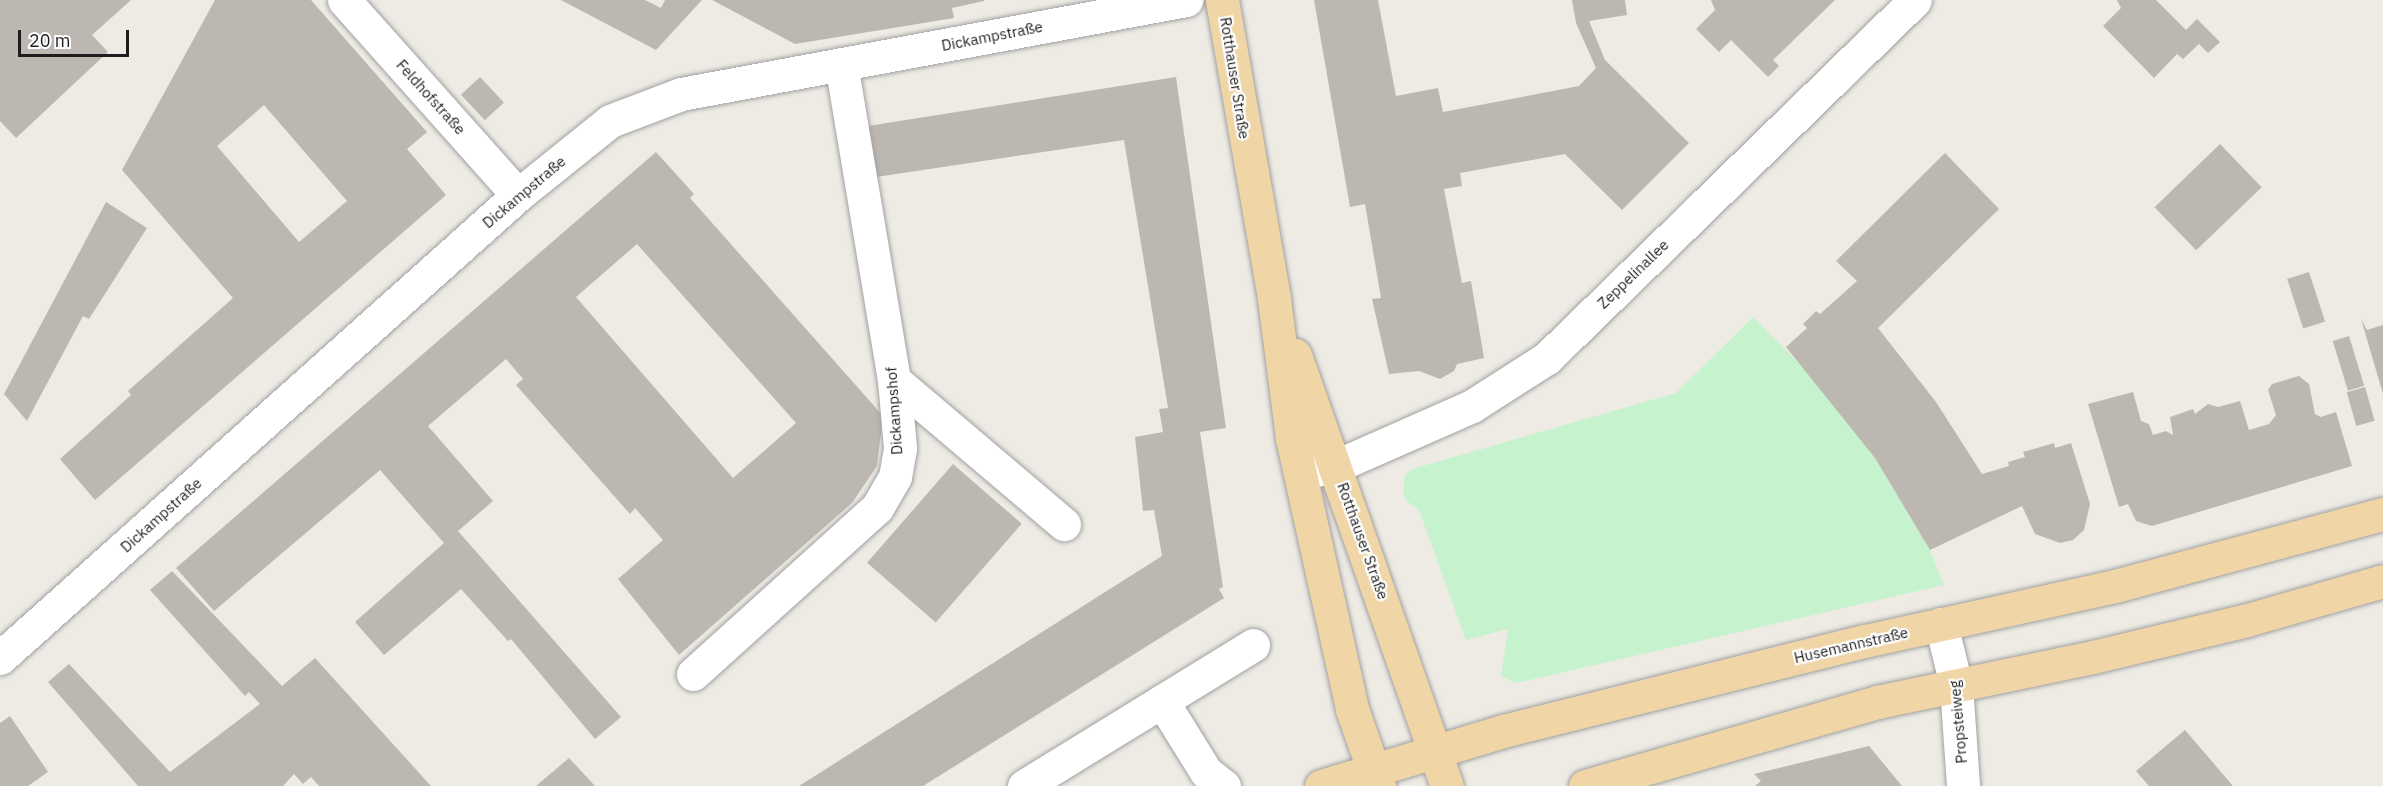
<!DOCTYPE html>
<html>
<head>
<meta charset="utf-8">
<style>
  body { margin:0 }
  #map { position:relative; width:2383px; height:786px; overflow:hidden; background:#edebe4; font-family:"IBM Plex Sans",sans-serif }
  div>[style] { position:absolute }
  .park>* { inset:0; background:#c6f2cd }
  .building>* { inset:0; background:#bdb7b2; transform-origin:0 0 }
  .roads { filter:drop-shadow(0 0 2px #a1a1a1) drop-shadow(0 0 2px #a1a1a1) }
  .minor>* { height:33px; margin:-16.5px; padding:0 16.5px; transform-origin:16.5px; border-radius:16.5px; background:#fff }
  .major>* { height:33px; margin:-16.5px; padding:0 16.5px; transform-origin:16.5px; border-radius:16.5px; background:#f0d5a6 }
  span { translate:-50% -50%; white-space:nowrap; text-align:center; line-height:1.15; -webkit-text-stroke:4.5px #fff; paint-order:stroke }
  .street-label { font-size:15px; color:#1d1d1d }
  .scale { position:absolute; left:18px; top:30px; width:111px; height:27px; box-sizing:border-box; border:3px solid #1d1d1d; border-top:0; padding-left:8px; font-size:18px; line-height:21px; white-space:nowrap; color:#1d1d1d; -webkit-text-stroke:4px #fff; paint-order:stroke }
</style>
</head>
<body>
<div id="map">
  <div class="park">
    <i style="clip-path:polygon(1753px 317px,1812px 376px,1875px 458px,1930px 550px,1944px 585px,1516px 683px,1501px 676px,1508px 629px,1466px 640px,1419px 510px,1407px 501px,1403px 492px,1405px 475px,1412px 469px,1676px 393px)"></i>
  </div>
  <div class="building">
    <i style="clip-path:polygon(0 0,131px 0,92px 35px,108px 52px,16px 138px,0 121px)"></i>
    <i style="clip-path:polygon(evenodd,215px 0,311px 0,427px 132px,407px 149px,446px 195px,95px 500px,60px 459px,131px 395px,128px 391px,233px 298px,122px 170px,215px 0,264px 105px,347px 201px,299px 242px,217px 146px,264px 105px)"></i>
    <i style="clip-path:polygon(561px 0,645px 0,661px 8px,665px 0,702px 0,656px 50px)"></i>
    <i style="clip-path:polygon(712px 0,984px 0,984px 1px,952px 8px,954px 18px,795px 44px)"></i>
    <i style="clip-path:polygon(1314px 0,1378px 0,1396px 96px,1438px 88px,1443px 112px,1579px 86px,1596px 68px,1576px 23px,1572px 0,1625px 0,1627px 15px,1589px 21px,1605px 60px,1689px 143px,1622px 210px,1565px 154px,1460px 173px,1462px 186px,1444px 189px,1462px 283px,1471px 281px,1484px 358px,1457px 364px,1454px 371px,1440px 379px,1419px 371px,1389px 374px,1372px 299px,1381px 298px,1365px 204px,1350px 207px)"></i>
    <i style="clip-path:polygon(1711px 0,1835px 0,1773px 60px,1779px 66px,1768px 77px,1731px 40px,1719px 52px,1696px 29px,1715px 10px)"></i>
    <i style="clip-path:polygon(2117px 0,2156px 0,2186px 30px,2197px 19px,2220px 42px,2208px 53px,2199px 44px,2183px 59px,2177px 54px,2154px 78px,2103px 26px,2121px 8px)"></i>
    <i style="left:480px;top:77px;width:35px;height:26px;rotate:47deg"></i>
    <i style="clip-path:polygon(1176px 77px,1226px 428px,1200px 432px,1223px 587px,1219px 589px,1224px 598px,923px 786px,799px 786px,1162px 556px,1154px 510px,1143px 511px,1135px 437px,1163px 432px,1159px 409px,1168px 408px,1124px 140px,876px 177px,868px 126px)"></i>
    <i style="left:2220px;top:144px;width:60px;height:91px;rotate:46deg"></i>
    <i style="clip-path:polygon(evenodd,656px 152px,694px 194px,690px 198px,883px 416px,877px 466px,852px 503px,679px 655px,618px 579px,663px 540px,635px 508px,630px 514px,516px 385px,523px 379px,506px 359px,428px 426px,493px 501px,458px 531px,621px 717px,595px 739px,511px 639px,508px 641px,461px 589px,384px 655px,355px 622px,444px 543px,380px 470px,214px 611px,176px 568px,656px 152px,637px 244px,796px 423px,733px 478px,576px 297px,637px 244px)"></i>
    <i style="clip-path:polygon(1945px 153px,1999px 209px,1878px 328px,1936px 402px,1982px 474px,2009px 466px,2008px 462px,2025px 457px,2023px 452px,2054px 443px,2055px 448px,2071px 443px,2090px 504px,2084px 530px,2073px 540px,2060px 543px,2035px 534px,2022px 506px,1930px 550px,1875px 458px,1786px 347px,1807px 328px,1803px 324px,1816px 311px,1820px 314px,1857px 281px,1836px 261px)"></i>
    <i style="clip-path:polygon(106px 202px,147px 228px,89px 319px,83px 316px,27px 421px,4px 394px)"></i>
    <i style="left:2309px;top:272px;width:52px;height:23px;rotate:72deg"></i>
    <i style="clip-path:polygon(2361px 319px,2367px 330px,2383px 325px,2383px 394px)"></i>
    <i style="left:2349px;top:336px;width:52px;height:17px;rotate:73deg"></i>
    <i style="clip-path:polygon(2299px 376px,2309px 384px,2315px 414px,2321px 417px,2336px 412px,2352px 466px,2152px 526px,2136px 521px,2128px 504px,2119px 507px,2088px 404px,2133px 392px,2141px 421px,2149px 424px,2153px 435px,2166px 431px,2173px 435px,2170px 417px,2193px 409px,2195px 414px,2208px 404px,2218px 407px,2240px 401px,2249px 430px,2269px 424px,2276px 415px,2268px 390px,2272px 384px)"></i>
    <i style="left:2365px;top:387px;width:35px;height:19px;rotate:74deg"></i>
    <i style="left:953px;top:464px;width:91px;height:131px;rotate:41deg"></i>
    <i style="clip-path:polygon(172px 571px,282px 686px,315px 658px,431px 786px,319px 786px,311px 777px,303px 784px,294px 774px,283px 786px,138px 786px,48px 682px,69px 664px,170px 772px,260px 704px,249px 692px,245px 696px,150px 590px)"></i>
    <i style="clip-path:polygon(10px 716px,48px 772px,28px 786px,0 786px,0 723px)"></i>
    <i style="clip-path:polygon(2185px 730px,2233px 786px,2149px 786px,2136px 771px)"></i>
    <i style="clip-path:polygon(1869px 746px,1902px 786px,1755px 786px,1761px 781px,1754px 774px)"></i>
    <i style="clip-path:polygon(569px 758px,595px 786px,536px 786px)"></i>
  </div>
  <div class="roads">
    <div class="minor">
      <i style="left:344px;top:0;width:261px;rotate:48.3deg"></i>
      <i style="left:894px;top:380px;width:223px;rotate:40.3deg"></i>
      <i style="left:1302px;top:473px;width:35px;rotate:-12deg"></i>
      <i style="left:1336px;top:466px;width:149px;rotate:-23.8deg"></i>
      <i style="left:1472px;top:406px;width:89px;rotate:-32.6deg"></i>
      <i style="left:1547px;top:358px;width:513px;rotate:-44.21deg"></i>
      <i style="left:1941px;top:624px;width:63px;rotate:76.2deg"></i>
      <i style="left:1956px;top:685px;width:101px;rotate:86deg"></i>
      <i style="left:0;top:658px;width:695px;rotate:-41.79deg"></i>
      <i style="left:518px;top:195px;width:118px;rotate:-38.8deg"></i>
      <i style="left:610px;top:121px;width:76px;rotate:-20.8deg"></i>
      <i style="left:681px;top:94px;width:514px;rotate:-10.54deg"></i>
      <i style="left:693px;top:674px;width:248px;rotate:-42.1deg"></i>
      <i style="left:877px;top:508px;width:36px;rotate:-60deg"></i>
      <i style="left:895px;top:477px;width:29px;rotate:-80deg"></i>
      <i style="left:900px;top:448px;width:68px;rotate:-95deg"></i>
      <i style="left:894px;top:380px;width:320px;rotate:-99.5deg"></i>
      <i style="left:1162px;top:701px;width:84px;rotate:58.2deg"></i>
      <i style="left:1206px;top:772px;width:23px;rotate:38deg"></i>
      <i style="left:1024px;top:786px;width:269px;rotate:-31.6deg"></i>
    </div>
    <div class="major">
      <i style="left:1222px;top:0;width:303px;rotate:80.1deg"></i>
      <i style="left:1274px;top:299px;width:140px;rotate:82.6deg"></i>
      <i style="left:1292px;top:438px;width:278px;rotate:77.5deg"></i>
      <i style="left:1352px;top:709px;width:82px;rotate:70.7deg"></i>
      <i style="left:1295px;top:355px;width:457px;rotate:70.6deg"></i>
      <i style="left:1321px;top:786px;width:190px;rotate:-16.8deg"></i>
      <i style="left:1503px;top:731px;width:373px;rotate:-14deg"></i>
      <i style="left:1865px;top:641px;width:260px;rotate:-12.4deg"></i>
      <i style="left:2119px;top:585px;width:273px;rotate:-15.1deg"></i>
      <i style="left:1585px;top:786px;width:304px;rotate:-16deg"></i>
      <i style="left:1877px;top:702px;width:221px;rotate:-11.8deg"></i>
      <i style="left:2093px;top:657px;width:158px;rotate:-13.5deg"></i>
      <i style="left:2247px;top:620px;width:141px;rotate:-16deg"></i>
    </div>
  </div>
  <div class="street-label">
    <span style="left:992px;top:36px;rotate:-11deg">Dickampstraße</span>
    <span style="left:1235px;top:78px;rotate:81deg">Rotthauser Straße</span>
    <span style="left:431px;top:97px;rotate:48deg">Feldhofstraße</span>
    <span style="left:524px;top:192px;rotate:-40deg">Dickampstraße</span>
    <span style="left:1633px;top:274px;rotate:-44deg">Zeppelinallee</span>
    <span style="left:894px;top:411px;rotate:-94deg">Dickampshof</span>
    <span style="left:161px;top:515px;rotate:-42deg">Dickampstraße</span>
    <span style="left:1363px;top:541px;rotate:70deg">Rotthauser Straße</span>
    <span style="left:1851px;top:645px;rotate:-13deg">Husemannstraße</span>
    <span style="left:1958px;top:722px;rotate:-95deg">Propsteiweg</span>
  </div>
  <div class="scale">20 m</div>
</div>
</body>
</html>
